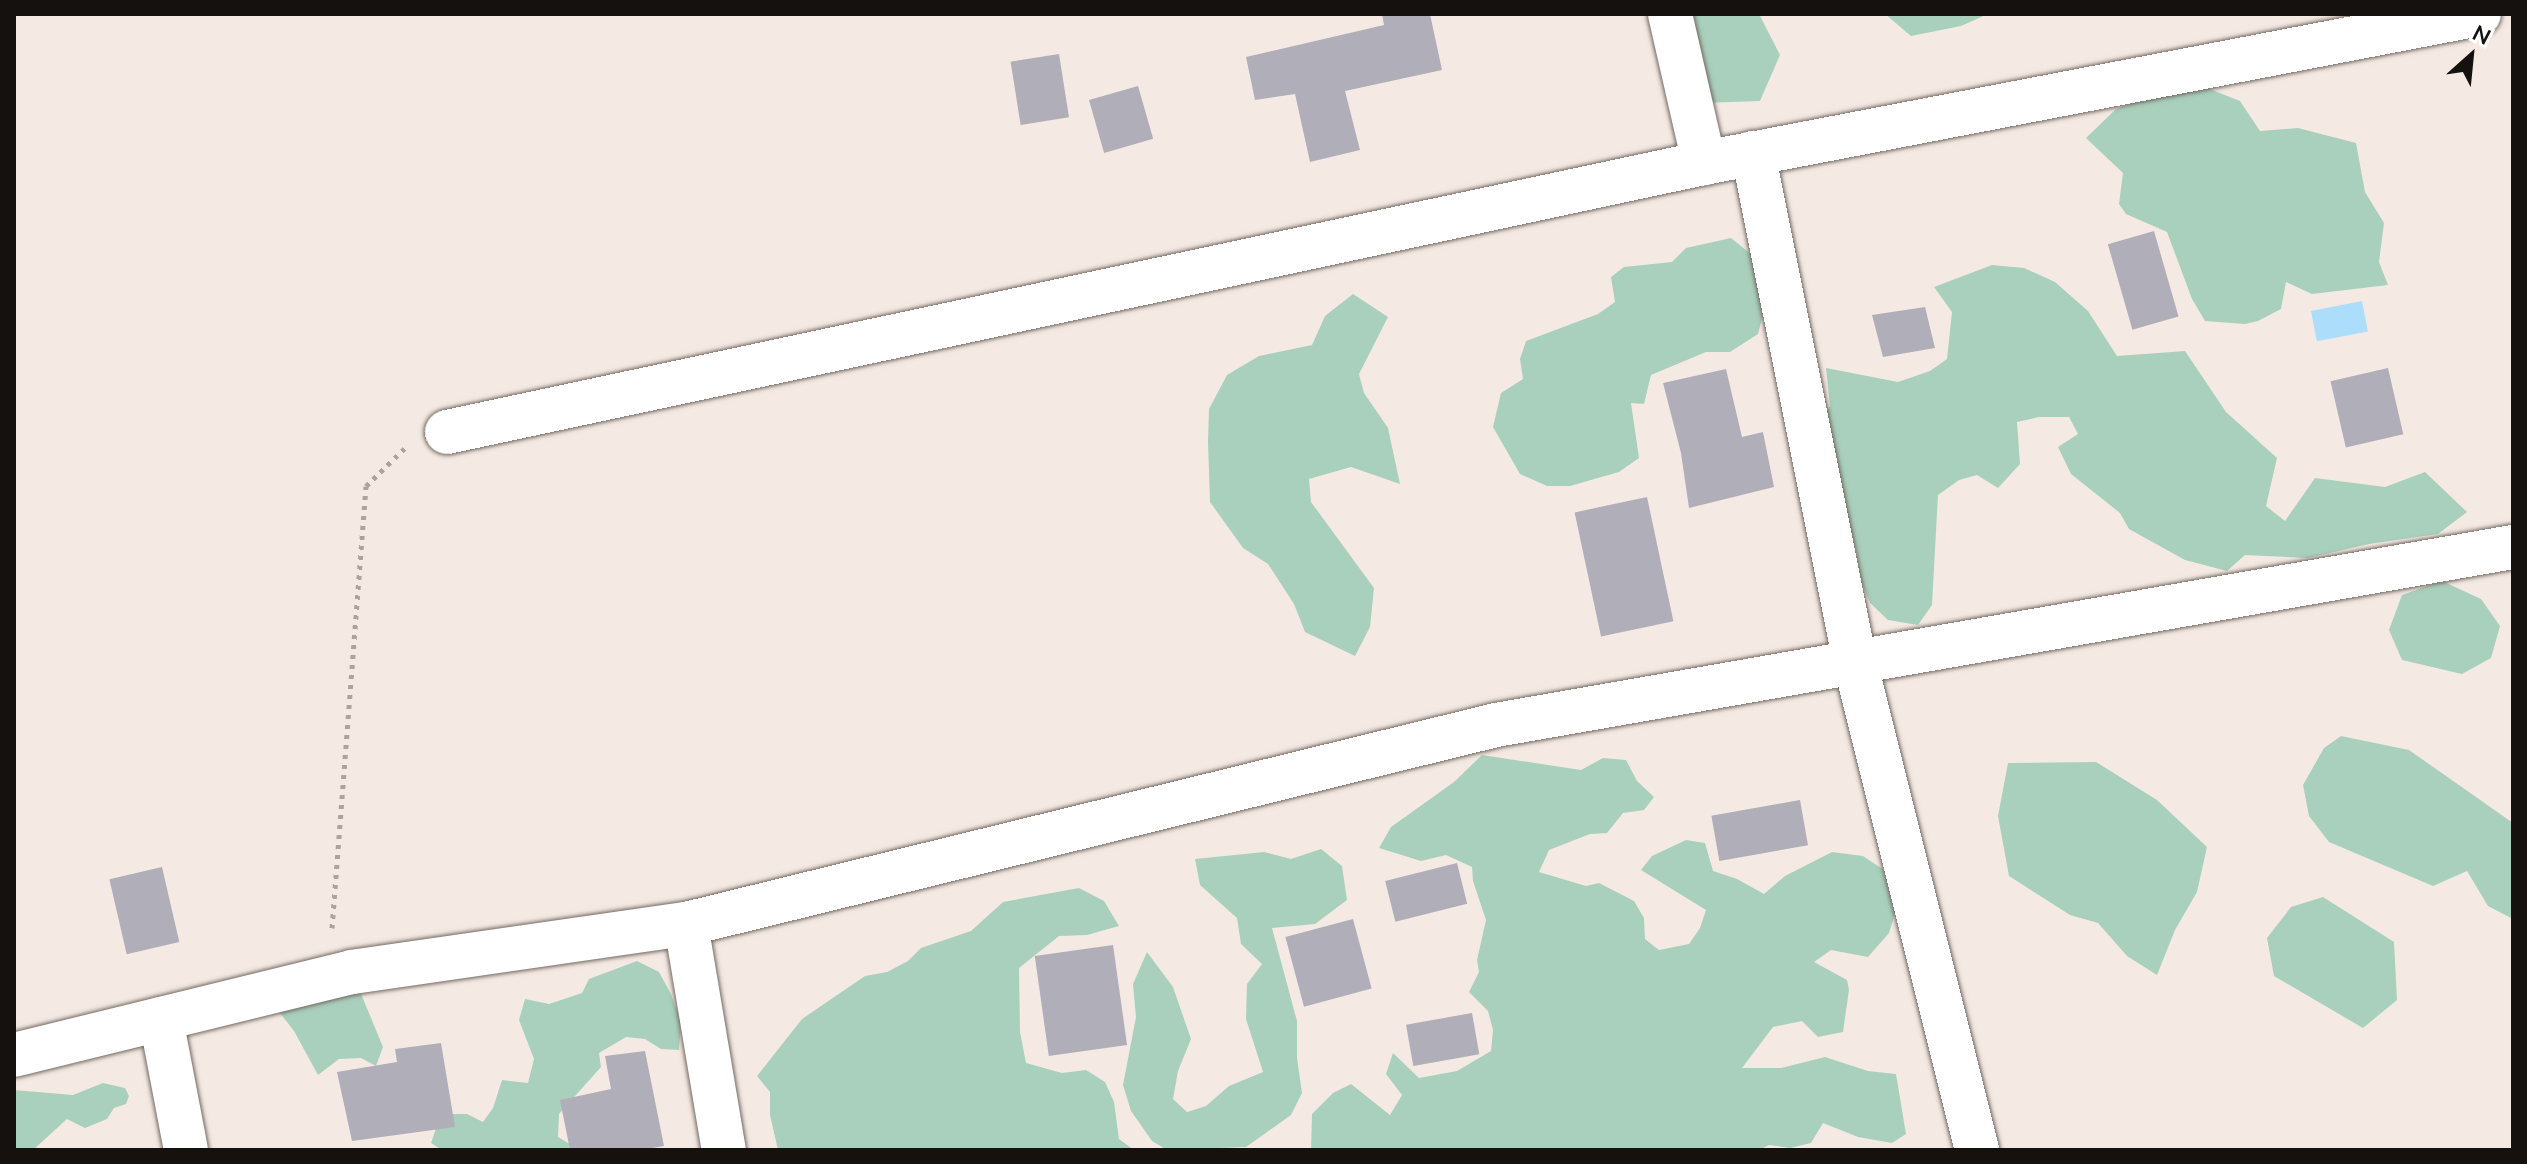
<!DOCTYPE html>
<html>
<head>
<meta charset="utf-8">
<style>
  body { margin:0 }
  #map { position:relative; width:2527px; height:1164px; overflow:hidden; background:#f5eae3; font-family:Mulish,sans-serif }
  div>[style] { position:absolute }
  .green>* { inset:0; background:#a9d0bc }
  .water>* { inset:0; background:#acddfb; transform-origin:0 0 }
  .building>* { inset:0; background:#afaeb9; transform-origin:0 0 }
  .path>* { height:5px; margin-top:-2.5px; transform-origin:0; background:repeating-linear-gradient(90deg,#aba39d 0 4px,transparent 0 10px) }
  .roads { filter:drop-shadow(0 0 2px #726963) drop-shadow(0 0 2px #726963) }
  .minor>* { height:44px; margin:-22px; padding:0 22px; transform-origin:22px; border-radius:22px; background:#fff }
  span { translate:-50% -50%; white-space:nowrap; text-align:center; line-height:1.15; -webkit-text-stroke:6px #fff; paint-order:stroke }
  .frame { position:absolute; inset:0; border:16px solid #14110e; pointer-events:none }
  .north { position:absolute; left:2431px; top:16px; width:80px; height:80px; -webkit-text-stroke:6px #fff; paint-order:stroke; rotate:27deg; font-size:22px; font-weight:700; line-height:32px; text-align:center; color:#14110e }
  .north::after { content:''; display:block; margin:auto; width:28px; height:36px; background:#14110e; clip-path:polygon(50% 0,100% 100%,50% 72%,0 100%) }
</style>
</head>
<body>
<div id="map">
  <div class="green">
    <i style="clip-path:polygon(1684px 14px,1759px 14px,1780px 55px,1760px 101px,1702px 103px)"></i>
    <i style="clip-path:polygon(1885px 14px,1988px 14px,1961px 26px,1911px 36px)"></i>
    <i style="clip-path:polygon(2192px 82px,2240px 101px,2260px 131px,2298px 128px,2356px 143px,2365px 192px,2384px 223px,2379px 262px,2388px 285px,2312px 294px,2286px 282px,2281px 309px,2258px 321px,2245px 324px,2205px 321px,2192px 299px,2167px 232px,2126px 214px,2119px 204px,2123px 173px,2086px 138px,2116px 109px)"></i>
    <i style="clip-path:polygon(1731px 238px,1757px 259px,1763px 315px,1758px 334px,1730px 352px,1706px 352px,1651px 375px,1644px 404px,1631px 403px,1639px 458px,1619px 472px,1570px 486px,1547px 486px,1520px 474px,1493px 427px,1501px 393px,1523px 379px,1520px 359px,1526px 341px,1598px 314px,1615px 302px,1611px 277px,1624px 267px,1672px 262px,1686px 248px)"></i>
    <i style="clip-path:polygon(1992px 265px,2024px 268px,2055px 282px,2088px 311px,2117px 356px,2185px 351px,2226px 412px,2277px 458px,2266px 506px,2285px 521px,2315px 478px,2385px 487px,2425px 472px,2467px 512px,2438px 534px,2369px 544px,2308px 558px,2245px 555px,2227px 571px,2185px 560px,2129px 529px,2120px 513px,2071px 474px,2058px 447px,2078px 434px,2069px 417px,2039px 417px,2017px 422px,2020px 464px,1998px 488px,1977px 475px,1959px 480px,1938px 495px,1932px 605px,1918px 625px,1888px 620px,1870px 603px,1861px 581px,1856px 549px,1839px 499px,1821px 420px,1830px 406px,1826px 368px,1898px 382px,1930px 371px,1947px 359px,1952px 312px,1934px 287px)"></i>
    <i style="clip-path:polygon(1353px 294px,1388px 317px,1359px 374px,1364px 393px,1388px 428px,1400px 484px,1351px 467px,1309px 479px,1311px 502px,1374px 588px,1370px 627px,1355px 656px,1305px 632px,1294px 604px,1268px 564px,1243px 548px,1210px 502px,1208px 442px,1209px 409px,1227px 375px,1259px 356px,1312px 345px,1325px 316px)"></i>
    <i style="clip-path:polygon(2442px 581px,2481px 599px,2500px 626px,2491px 658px,2462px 674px,2402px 660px,2389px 630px,2402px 595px)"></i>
    <i style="clip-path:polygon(2341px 736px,2409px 750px,2513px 823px,2513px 919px,2488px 906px,2467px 871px,2433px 886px,2329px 842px,2309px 816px,2303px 785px,2324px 748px)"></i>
    <i style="clip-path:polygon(1482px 755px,1581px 770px,1603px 758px,1626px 760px,1637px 781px,1654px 797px,1644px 810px,1623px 813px,1607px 833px,1590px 834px,1549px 850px,1539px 872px,1586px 886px,1599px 883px,1634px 901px,1644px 918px,1645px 939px,1659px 950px,1689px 944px,1700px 928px,1706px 910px,1641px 870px,1652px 856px,1686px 840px,1705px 843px,1713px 871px,1737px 879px,1764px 894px,1785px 876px,1832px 852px,1863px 856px,1884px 870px,1901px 895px,1889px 933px,1868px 957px,1831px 950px,1814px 962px,1847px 980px,1849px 990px,1843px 1032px,1818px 1037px,1802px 1021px,1773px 1027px,1742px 1068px,1781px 1068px,1825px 1057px,1868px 1071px,1896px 1074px,1906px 1134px,1892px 1143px,1858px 1137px,1823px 1123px,1811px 1143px,1790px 1148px,1769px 1145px,1759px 1150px,1311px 1150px,1312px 1114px,1333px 1093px,1351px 1084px,1390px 1115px,1402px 1095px,1386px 1074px,1393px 1053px,1419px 1078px,1457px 1071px,1491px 1051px,1493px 1030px,1488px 1011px,1469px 992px,1479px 972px,1477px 960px,1486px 920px,1473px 881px,1472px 867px,1446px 855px,1421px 861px,1379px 848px,1391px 827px,1454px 782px)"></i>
    <i style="clip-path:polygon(2096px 762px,2157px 800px,2207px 847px,2197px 892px,2175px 930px,2157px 975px,2127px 956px,2098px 923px,2070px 915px,2009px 876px,1998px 816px,2008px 763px)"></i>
    <i style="clip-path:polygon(1321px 849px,1342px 866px,1347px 900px,1315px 924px,1272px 928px,1297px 1021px,1297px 1058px,1302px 1093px,1291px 1115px,1246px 1147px,1167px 1150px,1152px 1141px,1131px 1111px,1123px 1085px,1136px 1017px,1133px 984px,1147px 952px,1173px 987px,1191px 1039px,1178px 1071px,1173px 1099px,1187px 1112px,1206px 1106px,1229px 1086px,1263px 1072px,1246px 1019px,1247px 984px,1262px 964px,1241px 944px,1237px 918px,1200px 885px,1195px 859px,1264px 852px,1291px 859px)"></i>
    <i style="clip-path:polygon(1079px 888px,1104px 901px,1119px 926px,1087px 935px,1059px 936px,1019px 968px,1020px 1032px,1026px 1063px,1062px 1073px,1086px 1070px,1105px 1082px,1114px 1102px,1119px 1139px,1134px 1150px,778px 1150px,770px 1115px,770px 1092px,757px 1076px,802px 1019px,865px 976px,887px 972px,908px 961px,921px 948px,971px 931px,1003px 902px)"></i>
    <i style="clip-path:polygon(2323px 897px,2394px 942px,2397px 1000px,2363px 1028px,2274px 976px,2267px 938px,2291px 907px)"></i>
    <i style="clip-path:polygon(637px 961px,659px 972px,671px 994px,681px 1022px,679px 1050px,661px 1049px,645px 1039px,626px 1037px,599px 1053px,601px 1067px,559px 1114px,558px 1137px,580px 1150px,442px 1150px,431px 1143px,441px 1114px,467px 1114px,483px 1122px,493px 1108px,502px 1080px,528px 1083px,534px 1059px,519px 1020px,525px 999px,549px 1004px,582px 993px,589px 979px)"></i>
    <i style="clip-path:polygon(352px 972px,383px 1047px,376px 1066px,361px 1058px,339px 1059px,318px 1075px,294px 1031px,266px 995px)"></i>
    <i style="clip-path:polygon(103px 1083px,125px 1088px,129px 1096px,126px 1104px,114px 1108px,107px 1119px,85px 1128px,67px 1119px,33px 1150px,14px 1150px,14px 1090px,73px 1095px)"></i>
  </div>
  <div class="water">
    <i style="left:2362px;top:301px;width:31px;height:52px;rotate:79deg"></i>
  </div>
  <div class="building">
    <i style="clip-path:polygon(1382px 14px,1430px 14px,1442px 70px,1345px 91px,1360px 150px,1310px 162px,1295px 94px,1255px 100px,1246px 57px,1384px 25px)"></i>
    <i style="left:1059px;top:54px;width:64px;height:49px;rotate:81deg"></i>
    <i style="left:1138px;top:86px;width:55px;height:51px;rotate:74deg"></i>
    <i style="left:2154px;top:231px;width:89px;height:48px;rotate:74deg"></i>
    <i style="clip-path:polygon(1925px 307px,1935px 348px,1883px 357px,1872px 315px)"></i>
    <i style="left:2388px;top:368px;width:68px;height:59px;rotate:77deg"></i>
    <i style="clip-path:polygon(1726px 369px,1742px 437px,1763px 432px,1774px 487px,1689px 508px,1681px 453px,1663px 383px)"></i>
    <i style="left:1647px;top:497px;width:127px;height:74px;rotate:78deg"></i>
    <i style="left:1800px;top:800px;width:46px;height:90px;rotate:80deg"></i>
    <i style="left:1457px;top:863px;width:42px;height:74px;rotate:76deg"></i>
    <i style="left:162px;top:867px;width:77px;height:54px;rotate:77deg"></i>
    <i style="left:1353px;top:919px;width:72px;height:70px;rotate:75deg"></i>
    <i style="left:1113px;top:945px;width:101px;height:79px;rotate:82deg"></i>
    <i style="left:1472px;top:1013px;width:42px;height:67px;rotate:80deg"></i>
    <i style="clip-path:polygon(441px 1043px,455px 1127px,352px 1141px,337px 1072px,397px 1062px,395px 1049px)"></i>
    <i style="clip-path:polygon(645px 1051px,664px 1146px,641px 1150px,570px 1150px,560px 1100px,611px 1089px,605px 1056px)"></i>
  </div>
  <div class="path">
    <i style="left:332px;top:928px;width:443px;rotate:-85.6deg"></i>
    <i style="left:366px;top:486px;width:54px;rotate:-44.3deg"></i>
  </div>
  <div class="roads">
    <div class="minor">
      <i style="left:1670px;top:14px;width:153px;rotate:77.1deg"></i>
      <i style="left:1753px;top:153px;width:519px;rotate:78.67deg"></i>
      <i style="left:1855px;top:662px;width:503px;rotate:75.96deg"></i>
      <i style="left:447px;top:432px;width:1285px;rotate:-12.08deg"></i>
      <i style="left:1704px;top:163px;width:789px;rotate:-10.88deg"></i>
      <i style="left:686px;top:924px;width:229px;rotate:80.5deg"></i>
      <i style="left:161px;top:1019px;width:133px;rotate:79.2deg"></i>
      <i style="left:14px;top:1055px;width:348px;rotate:-13.8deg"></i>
      <i style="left:352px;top:972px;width:337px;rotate:-8.2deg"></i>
      <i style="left:686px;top:924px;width:834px;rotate:-13.8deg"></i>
      <i style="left:1496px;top:725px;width:1032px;rotate:-9.93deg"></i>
    </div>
  </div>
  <div class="frame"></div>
  <div class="north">N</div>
</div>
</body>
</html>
